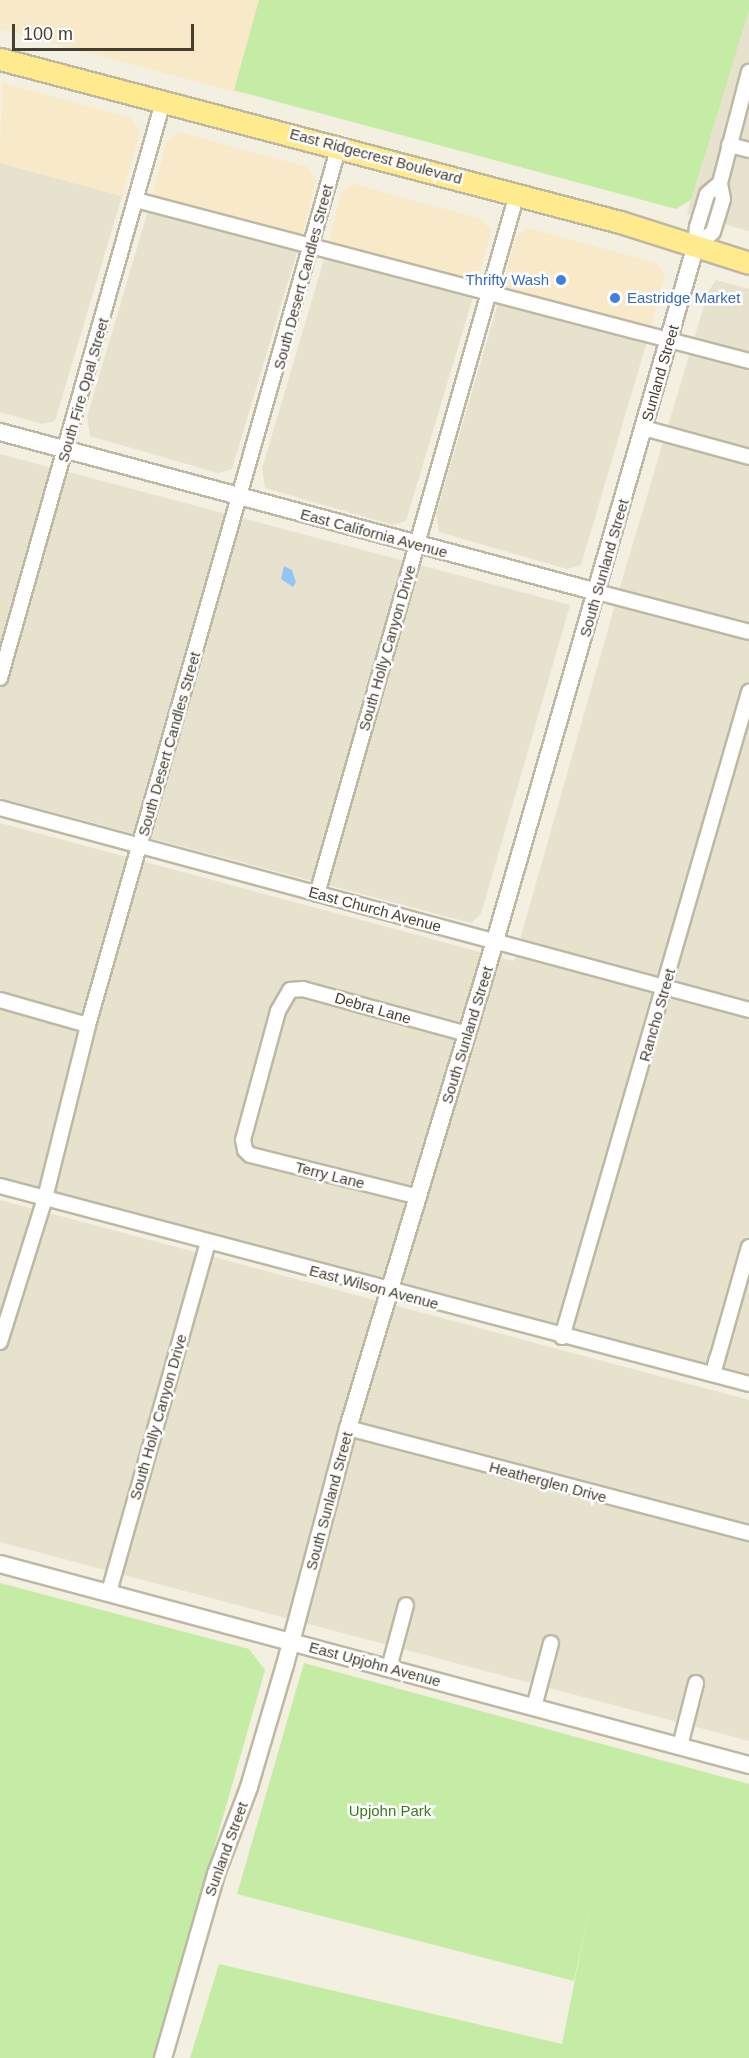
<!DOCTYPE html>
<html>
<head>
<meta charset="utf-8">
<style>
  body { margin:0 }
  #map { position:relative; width:749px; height:2058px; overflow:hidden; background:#f3efe1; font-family:Helvetica,sans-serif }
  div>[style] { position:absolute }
  .residential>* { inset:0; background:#e7e2ce }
  .commercial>* { inset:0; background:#f8e9c8 }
  .green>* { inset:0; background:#c4eca4 }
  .water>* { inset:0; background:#95c5f7 }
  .roads { filter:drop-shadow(2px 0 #beb8a3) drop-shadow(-2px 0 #beb8a3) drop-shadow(0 2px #beb8a3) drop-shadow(0 -2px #beb8a3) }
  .minor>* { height:14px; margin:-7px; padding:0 7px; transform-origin:7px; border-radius:7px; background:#fff }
  .tertiary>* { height:16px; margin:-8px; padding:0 8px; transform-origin:8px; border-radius:8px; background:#fff }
  .primary>* { height:21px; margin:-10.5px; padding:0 10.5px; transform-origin:10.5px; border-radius:10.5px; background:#ffeb8d }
  .dots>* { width:16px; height:16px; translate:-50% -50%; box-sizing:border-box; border:3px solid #fff; border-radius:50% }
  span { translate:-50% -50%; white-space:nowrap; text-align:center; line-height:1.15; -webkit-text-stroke:5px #fff; paint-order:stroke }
  .street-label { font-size:15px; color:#443f31 }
  .shop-label { font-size:15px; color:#366cbe }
  .right { translate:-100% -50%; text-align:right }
  .left { translate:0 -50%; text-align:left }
  .park-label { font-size:15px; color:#397a20 }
  .scale { position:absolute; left:12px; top:24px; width:182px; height:27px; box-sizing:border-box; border:3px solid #443f31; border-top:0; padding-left:8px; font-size:18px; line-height:21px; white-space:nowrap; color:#443f31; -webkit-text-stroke:4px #fff; paint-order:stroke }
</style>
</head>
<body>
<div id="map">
  <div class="residential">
    <i style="clip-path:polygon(749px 0,749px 231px,687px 214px)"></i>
    <i style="clip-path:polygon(0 163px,122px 196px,55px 421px,42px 424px,0 412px)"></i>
    <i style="clip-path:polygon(150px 204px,299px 245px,232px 469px,218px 473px,90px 436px,87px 417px)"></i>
    <i style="clip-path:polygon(325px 256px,473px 297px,406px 521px,393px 525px,265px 488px,262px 469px)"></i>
    <i style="clip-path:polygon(716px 280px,749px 289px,749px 1387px,0 1181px,0 823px,514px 961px,622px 580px,708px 292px)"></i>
    <i style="clip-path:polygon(499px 300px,647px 341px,581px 565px,567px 569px,439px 532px,436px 514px)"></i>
    <i style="clip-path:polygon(0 454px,570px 605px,481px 914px,471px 923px,0 798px)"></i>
    <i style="clip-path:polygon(0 1200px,749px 1400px,749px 1741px,0 1542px)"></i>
  </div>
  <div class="commercial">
    <i style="clip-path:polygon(0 0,267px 0,243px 94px,0 29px)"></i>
    <i style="clip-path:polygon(2px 83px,131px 118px,140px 131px,122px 196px,0 163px)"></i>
    <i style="clip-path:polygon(178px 132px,307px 167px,316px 180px,299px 245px,150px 204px,167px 141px)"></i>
    <i style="clip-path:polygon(353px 184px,481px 219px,491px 231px,473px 297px,325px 256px,341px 193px)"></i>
    <i style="clip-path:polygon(527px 228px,656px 263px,665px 276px,647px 341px,499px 300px,516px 237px)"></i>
  </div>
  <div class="green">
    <i style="clip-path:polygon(259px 0,749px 0,749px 10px,691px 200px,676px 209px,234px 90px)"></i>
    <i style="clip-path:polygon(0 1583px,249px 1649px,265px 1670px,154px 2058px,0 2058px)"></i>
    <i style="clip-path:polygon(304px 1663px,749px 1784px,749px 2058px,190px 2058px,219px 1964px,562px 2044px,591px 1900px,574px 1981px,237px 1894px)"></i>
  </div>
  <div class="water">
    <i style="clip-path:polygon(284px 566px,292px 570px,296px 582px,293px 587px,281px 579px)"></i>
  </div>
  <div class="roads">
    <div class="minor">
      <i style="left:729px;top:145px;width:21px;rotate:14deg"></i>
      <i style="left:136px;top:200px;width:634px;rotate:14.72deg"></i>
      <i style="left:695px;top:248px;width:24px;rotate:-42deg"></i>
      <i style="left:713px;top:232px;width:34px;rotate:-73deg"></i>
      <i style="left:723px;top:199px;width:16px;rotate:-101deg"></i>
      <i style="left:720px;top:183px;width:115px;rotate:-75.4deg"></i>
      <i style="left:695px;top:248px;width:21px;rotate:-85deg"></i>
      <i style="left:697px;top:227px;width:34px;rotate:-73deg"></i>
      <i style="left:707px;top:194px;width:17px;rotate:-40deg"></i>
      <i style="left:644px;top:428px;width:109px;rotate:15.4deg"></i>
      <i style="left:597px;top:592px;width:157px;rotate:14.7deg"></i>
      <i style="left:0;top:678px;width:599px;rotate:-74.2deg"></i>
      <i style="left:0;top:808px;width:776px;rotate:15.09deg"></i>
      <i style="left:317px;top:894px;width:728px;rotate:-74.05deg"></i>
      <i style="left:0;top:1000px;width:91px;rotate:15.9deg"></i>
      <i style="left:0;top:1186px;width:775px;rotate:14.81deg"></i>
      <i style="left:419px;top:1197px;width:174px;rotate:-166deg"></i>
      <i style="left:250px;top:1155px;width:7px;rotate:-135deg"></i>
      <i style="left:245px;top:1150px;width:10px;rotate:-101deg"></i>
      <i style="left:243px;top:1140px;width:134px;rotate:-74.8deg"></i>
      <i style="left:278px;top:1011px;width:24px;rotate:-60deg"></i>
      <i style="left:290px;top:990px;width:13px;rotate:-4deg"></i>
      <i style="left:303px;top:989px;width:170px;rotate:15.3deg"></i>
      <i style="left:562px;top:1337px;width:672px;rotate:-73.83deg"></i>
      <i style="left:0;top:1342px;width:151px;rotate:-72.6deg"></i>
      <i style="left:45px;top:1198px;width:178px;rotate:-76deg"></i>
      <i style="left:88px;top:1025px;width:914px;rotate:-74.06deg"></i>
      <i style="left:717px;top:1358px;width:16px;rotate:104deg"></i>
      <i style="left:713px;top:1374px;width:132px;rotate:-74.2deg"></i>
      <i style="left:348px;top:1428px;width:415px;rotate:14.7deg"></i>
      <i style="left:109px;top:1592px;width:363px;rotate:-74.2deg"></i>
      <i style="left:389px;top:1668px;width:65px;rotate:-74.9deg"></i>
      <i style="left:534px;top:1707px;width:66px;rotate:-75.1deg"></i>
      <i style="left:680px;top:1746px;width:65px;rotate:-75.7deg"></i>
    </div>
    <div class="tertiary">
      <i style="left:0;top:432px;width:618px;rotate:15deg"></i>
      <i style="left:0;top:1564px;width:776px;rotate:15.02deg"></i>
      <i style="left:163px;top:2058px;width:191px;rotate:-73.9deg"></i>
      <i style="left:216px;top:1874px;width:93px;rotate:-69.2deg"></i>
      <i style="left:249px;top:1787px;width:127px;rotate:-73.6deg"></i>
      <i style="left:285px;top:1665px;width:245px;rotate:-75.1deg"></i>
      <i style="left:348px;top:1428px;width:509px;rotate:-73.2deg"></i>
      <i style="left:495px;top:941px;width:721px;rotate:-73.9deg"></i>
    </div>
    <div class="primary">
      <i style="left:0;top:59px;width:641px;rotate:14.73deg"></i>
      <i style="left:620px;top:222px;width:135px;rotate:17.6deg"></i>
    </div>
  </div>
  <div class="dots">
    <i style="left:561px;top:280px;background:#3f7fe0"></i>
    <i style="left:615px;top:298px;background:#3f7fe0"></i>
  </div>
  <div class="street-label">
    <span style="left:376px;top:156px;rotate:15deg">East Ridgecrest Boulevard</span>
    <span style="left:303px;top:277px;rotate:-75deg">South Desert Candles Street</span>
    <span style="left:660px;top:373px;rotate:-74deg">Sunland Street</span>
    <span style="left:83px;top:390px;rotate:-74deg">South Fire Opal Street</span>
    <span style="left:374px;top:533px;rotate:15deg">East California Avenue</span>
    <span style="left:604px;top:568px;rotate:-74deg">South Sunland Street</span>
    <span style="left:387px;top:648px;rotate:-74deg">South Holly Canyon Drive</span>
    <span style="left:169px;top:744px;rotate:-74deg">South Desert Candles Street</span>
    <span style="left:375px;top:909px;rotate:15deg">East Church Avenue</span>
    <span style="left:373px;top:1008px;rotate:16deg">Debra Lane</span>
    <span style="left:657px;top:1015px;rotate:-74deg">Rancho Street</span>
    <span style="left:467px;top:1035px;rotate:-73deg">South Sunland Street</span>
    <span style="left:330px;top:1175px;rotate:14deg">Terry Lane</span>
    <span style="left:374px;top:1287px;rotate:15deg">East Wilson Avenue</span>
    <span style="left:158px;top:1417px;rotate:-74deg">South Holly Canyon Drive</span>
    <span style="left:548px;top:1482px;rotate:15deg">Heatherglen Drive</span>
    <span style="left:329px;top:1501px;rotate:-75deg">South Sunland Street</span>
    <span style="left:375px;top:1664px;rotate:15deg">East Upjohn Avenue</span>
    <span style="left:226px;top:1849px;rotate:-70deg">Sunland Street</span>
  </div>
  <div class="shop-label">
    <span class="right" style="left:549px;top:280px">Thrifty Wash</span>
    <span class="left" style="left:627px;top:298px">Eastridge Market</span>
  </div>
  <div class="park-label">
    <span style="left:390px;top:1811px">Upjohn Park</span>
  </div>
  <div class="scale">100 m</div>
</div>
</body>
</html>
